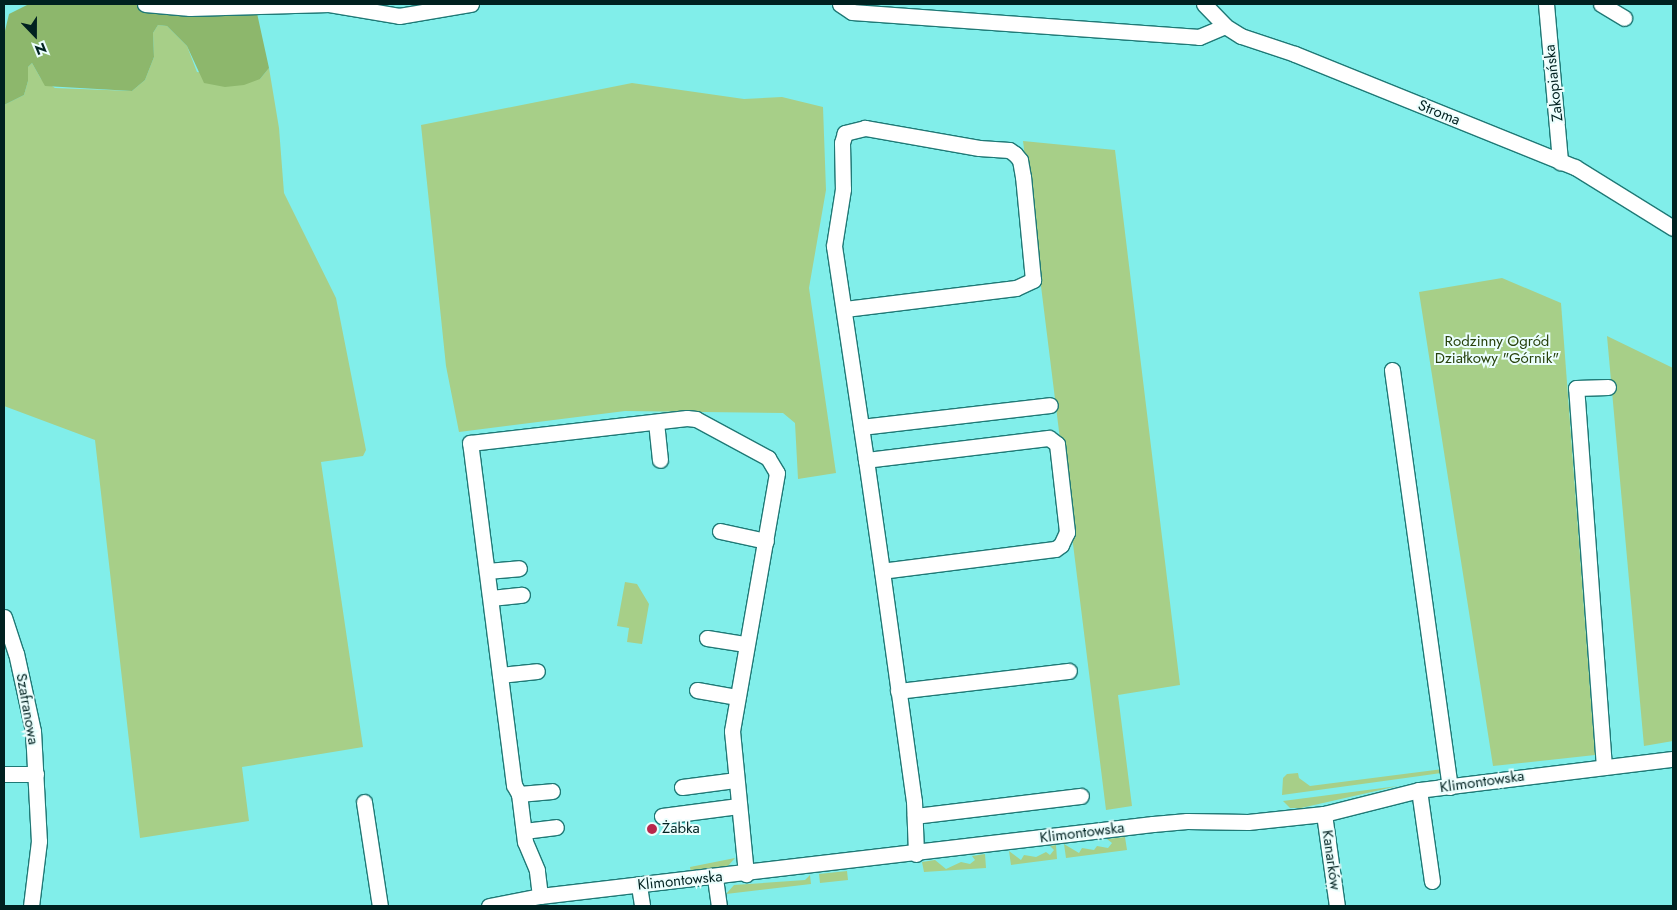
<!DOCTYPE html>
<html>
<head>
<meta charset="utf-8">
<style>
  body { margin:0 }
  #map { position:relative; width:1677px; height:910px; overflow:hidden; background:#81eeea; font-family:Jost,sans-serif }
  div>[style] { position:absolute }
  .green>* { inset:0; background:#a7cf88 }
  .forest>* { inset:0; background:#8db76c }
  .roads { filter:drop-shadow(1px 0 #1f7976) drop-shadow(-1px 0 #1f7976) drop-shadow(0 1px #1f7976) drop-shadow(0 -1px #1f7976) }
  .minor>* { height:15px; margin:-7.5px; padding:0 7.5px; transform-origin:7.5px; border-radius:7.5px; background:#fff }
  .dots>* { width:14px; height:14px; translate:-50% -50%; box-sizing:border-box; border:2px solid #ebfefd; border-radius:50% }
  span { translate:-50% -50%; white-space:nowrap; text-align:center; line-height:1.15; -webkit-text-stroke:4px #ebfefd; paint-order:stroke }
  .street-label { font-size:15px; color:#002120 }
  .park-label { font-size:15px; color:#27410b }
  .poi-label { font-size:15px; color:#002120 }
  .left { translate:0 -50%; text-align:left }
  .frame { position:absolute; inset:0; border:5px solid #002120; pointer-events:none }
  .north { position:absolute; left:10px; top:10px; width:50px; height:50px; -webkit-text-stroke:4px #ebfefd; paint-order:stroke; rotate:158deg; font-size:14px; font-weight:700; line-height:20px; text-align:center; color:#002120 }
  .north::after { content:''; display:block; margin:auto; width:18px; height:22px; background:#002120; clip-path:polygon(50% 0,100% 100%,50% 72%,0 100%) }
</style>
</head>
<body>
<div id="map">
  <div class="green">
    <i style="clip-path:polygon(158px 25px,167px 26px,187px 46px,197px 72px,260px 79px,269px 68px,279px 128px,284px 193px,336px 298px,366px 450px,363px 456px,321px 462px,363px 747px,242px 767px,249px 821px,140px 838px,95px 440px,4px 406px,4px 105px,24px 95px,28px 81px,28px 67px,32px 63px,41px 79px,55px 88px,132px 91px,145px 80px,154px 57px,153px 33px)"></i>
    <i style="clip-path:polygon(632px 83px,744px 99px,782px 97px,823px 107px,826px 190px,809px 288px,836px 473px,798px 479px,795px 423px,783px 413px,625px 411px,459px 432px,446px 366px,421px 125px)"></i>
    <i style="clip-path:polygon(1023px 141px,1115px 150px,1180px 685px,1118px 695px,1132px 806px,1106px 810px)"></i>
    <i style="clip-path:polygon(1502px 278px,1561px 303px,1595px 755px,1493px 766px,1419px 292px)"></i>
    <i style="clip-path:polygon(1607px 336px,1673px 368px,1673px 741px,1644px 746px)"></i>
    <i style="clip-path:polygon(625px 582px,637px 584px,649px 604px,642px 644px,627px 642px,629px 628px,617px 626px)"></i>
    <i style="clip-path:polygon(1443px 769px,1441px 773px,1420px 776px,1282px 795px,1283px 778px,1287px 774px,1298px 773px,1299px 778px,1310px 786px)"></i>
    <i style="clip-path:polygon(1398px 786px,1301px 808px,1290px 808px,1283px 801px)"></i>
    <i style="clip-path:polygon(1125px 837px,1127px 850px,1066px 858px,1064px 844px,1079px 853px,1082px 848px,1094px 850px,1097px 846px,1108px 848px,1112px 843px,1107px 839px)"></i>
    <i style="clip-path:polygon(1056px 845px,1057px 859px,1011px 865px,1009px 851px,1021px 860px,1024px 855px,1036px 857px,1046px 852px,1050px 855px,1054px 850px,1050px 846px)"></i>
    <i style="clip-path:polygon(985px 854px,986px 868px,924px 872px,922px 862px,935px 860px,946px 869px,961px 862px,970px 864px,975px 860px,972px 856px)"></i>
    <i style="clip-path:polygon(735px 858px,727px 867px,691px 872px,690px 867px)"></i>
    <i style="clip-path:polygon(847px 871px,848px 880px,820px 883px,819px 874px)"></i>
    <i style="clip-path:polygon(810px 875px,811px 884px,726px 894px,734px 885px,805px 880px)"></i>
  </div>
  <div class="forest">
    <i style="clip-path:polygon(29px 4px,255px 4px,269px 68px,260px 79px,244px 85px,225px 87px,204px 83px,187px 46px,167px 26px,158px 25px,153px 33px,154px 57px,145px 80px,132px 91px,45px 86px,32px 63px,28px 67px,28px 81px,24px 95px,4px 105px,4px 35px,9px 14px)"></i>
  </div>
  <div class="roads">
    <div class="minor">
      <i style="left:145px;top:4px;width:45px;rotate:5.1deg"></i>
      <i style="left:190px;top:8px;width:139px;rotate:-1.6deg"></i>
      <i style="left:329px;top:4px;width:71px;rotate:9.7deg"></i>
      <i style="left:399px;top:16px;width:73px;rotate:-9.5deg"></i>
      <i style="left:840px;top:4px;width:14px;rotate:34deg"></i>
      <i style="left:852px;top:12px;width:348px;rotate:4.1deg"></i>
      <i style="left:1199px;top:37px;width:28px;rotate:-23deg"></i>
      <i style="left:1204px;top:4px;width:30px;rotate:46deg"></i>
      <i style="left:1225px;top:26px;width:19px;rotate:32deg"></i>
      <i style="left:1241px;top:36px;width:57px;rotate:18.4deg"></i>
      <i style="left:1295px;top:54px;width:302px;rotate:22deg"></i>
      <i style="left:1575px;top:167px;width:115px;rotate:31.9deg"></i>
      <i style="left:1546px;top:4px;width:159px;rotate:84.9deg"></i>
      <i style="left:1601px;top:4px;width:27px;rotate:31deg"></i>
      <i style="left:845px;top:309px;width:172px;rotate:-7deg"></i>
      <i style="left:1016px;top:288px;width:19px;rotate:-25deg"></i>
      <i style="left:1033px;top:280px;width:103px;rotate:-95.5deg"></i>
      <i style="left:1023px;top:177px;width:17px;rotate:-100deg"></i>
      <i style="left:1020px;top:160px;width:8px;rotate:-130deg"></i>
      <i style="left:1015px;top:154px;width:7px;rotate:-146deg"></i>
      <i style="left:1009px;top:150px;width:30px;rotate:-176deg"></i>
      <i style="left:979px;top:148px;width:116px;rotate:-170deg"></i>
      <i style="left:865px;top:128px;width:21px;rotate:166deg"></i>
      <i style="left:845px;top:133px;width:10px;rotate:107deg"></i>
      <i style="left:842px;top:143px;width:46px;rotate:88.8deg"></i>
      <i style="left:843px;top:189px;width:58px;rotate:99deg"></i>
      <i style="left:834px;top:246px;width:216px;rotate:81.5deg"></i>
      <i style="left:1392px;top:370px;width:421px;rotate:82.1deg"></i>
      <i style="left:656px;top:422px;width:38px;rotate:84deg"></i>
      <i style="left:861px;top:427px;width:190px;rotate:-6.6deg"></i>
      <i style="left:1049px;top:438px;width:10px;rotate:37deg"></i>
      <i style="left:1057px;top:444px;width:89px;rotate:83.5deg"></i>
      <i style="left:1067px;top:532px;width:14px;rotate:115deg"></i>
      <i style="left:1061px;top:545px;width:7px;rotate:146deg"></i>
      <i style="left:1055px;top:549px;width:174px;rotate:172.8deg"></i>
      <i style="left:882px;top:571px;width:112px;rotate:-98.2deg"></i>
      <i style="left:866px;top:460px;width:184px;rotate:-6.9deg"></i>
      <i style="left:720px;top:531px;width:47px;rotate:12.3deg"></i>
      <i style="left:487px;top:571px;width:32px;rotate:-5deg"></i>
      <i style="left:882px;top:571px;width:232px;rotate:82.1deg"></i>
      <i style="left:914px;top:801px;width:53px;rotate:87.8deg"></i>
      <i style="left:491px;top:598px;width:31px;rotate:-6deg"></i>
      <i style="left:4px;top:617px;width:38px;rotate:72deg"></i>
      <i style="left:16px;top:653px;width:80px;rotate:77.7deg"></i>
      <i style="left:33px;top:731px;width:110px;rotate:86.9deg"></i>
      <i style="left:39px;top:841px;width:65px;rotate:97deg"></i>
      <i style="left:707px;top:638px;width:39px;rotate:9deg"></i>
      <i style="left:500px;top:675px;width:37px;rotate:-6deg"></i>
      <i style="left:697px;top:690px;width:41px;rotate:9.9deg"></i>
      <i style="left:898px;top:691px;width:172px;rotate:-6.7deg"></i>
      <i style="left:1604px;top:767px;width:380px;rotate:-94.2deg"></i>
      <i style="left:1576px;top:388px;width:32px;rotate:-2deg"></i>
      <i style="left:4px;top:774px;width:32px"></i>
      <i style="left:682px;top:787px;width:53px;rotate:-7.5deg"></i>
      <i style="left:1419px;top:790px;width:92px;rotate:81.9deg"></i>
      <i style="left:519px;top:794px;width:33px;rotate:-5deg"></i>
      <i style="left:364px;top:802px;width:105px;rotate:81.3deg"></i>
      <i style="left:1324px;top:814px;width:93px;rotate:82deg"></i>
      <i style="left:662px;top:816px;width:77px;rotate:-7.5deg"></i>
      <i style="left:915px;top:816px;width:167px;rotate:-6.9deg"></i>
      <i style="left:524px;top:831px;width:32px;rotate:-7deg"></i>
      <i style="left:715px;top:878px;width:28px;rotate:82deg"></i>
      <i style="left:639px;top:886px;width:20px;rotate:81deg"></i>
      <i style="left:540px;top:896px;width:26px;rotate:-97deg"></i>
      <i style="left:537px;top:870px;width:30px;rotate:-113deg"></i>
      <i style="left:525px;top:842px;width:48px;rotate:-97.1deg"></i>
      <i style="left:519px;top:794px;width:10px;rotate:-119deg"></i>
      <i style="left:514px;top:785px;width:345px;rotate:-97.3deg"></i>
      <i style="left:470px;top:443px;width:218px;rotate:-6.6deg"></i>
      <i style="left:687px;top:418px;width:9px;rotate:6deg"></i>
      <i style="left:696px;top:419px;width:82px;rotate:28.4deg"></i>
      <i style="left:768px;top:458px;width:17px;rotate:59deg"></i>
      <i style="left:777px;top:473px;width:262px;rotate:99.9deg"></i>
      <i style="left:732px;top:731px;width:144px;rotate:84.4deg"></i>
      <i style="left:489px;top:906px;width:52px;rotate:-11.1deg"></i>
      <i style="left:540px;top:896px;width:617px;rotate:-6.7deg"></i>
      <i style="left:1153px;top:824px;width:34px;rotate:-5deg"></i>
      <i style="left:1187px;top:821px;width:61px;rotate:0.9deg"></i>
      <i style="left:1248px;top:822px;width:76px;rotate:-6deg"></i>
      <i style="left:1324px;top:814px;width:98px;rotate:-14.2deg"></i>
      <i style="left:1419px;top:790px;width:256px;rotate:-7deg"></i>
    </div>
  </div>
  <div class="dots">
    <i style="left:652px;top:829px;background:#b8274c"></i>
  </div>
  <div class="street-label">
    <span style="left:1554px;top:83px;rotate:-96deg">Zakopiańska</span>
    <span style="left:1439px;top:113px;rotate:22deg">Stroma</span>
    <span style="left:27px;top:709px;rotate:80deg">Szafranowa</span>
    <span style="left:1482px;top:782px;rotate:-8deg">Klimontowska</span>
    <span style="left:1082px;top:833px;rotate:-7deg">Klimontowska</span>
    <span style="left:1331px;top:860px;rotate:82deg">Kanarków</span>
    <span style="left:680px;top:881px;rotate:-6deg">Klimontowska</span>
  </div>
  <div class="park-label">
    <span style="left:1497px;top:350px">Rodzinny Ogród<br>Działkowy "Górnik"</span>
  </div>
  <div class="poi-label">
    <span class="left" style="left:662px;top:829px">Żabka</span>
  </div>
  <div class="frame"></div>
  <div class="north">N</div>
</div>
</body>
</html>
